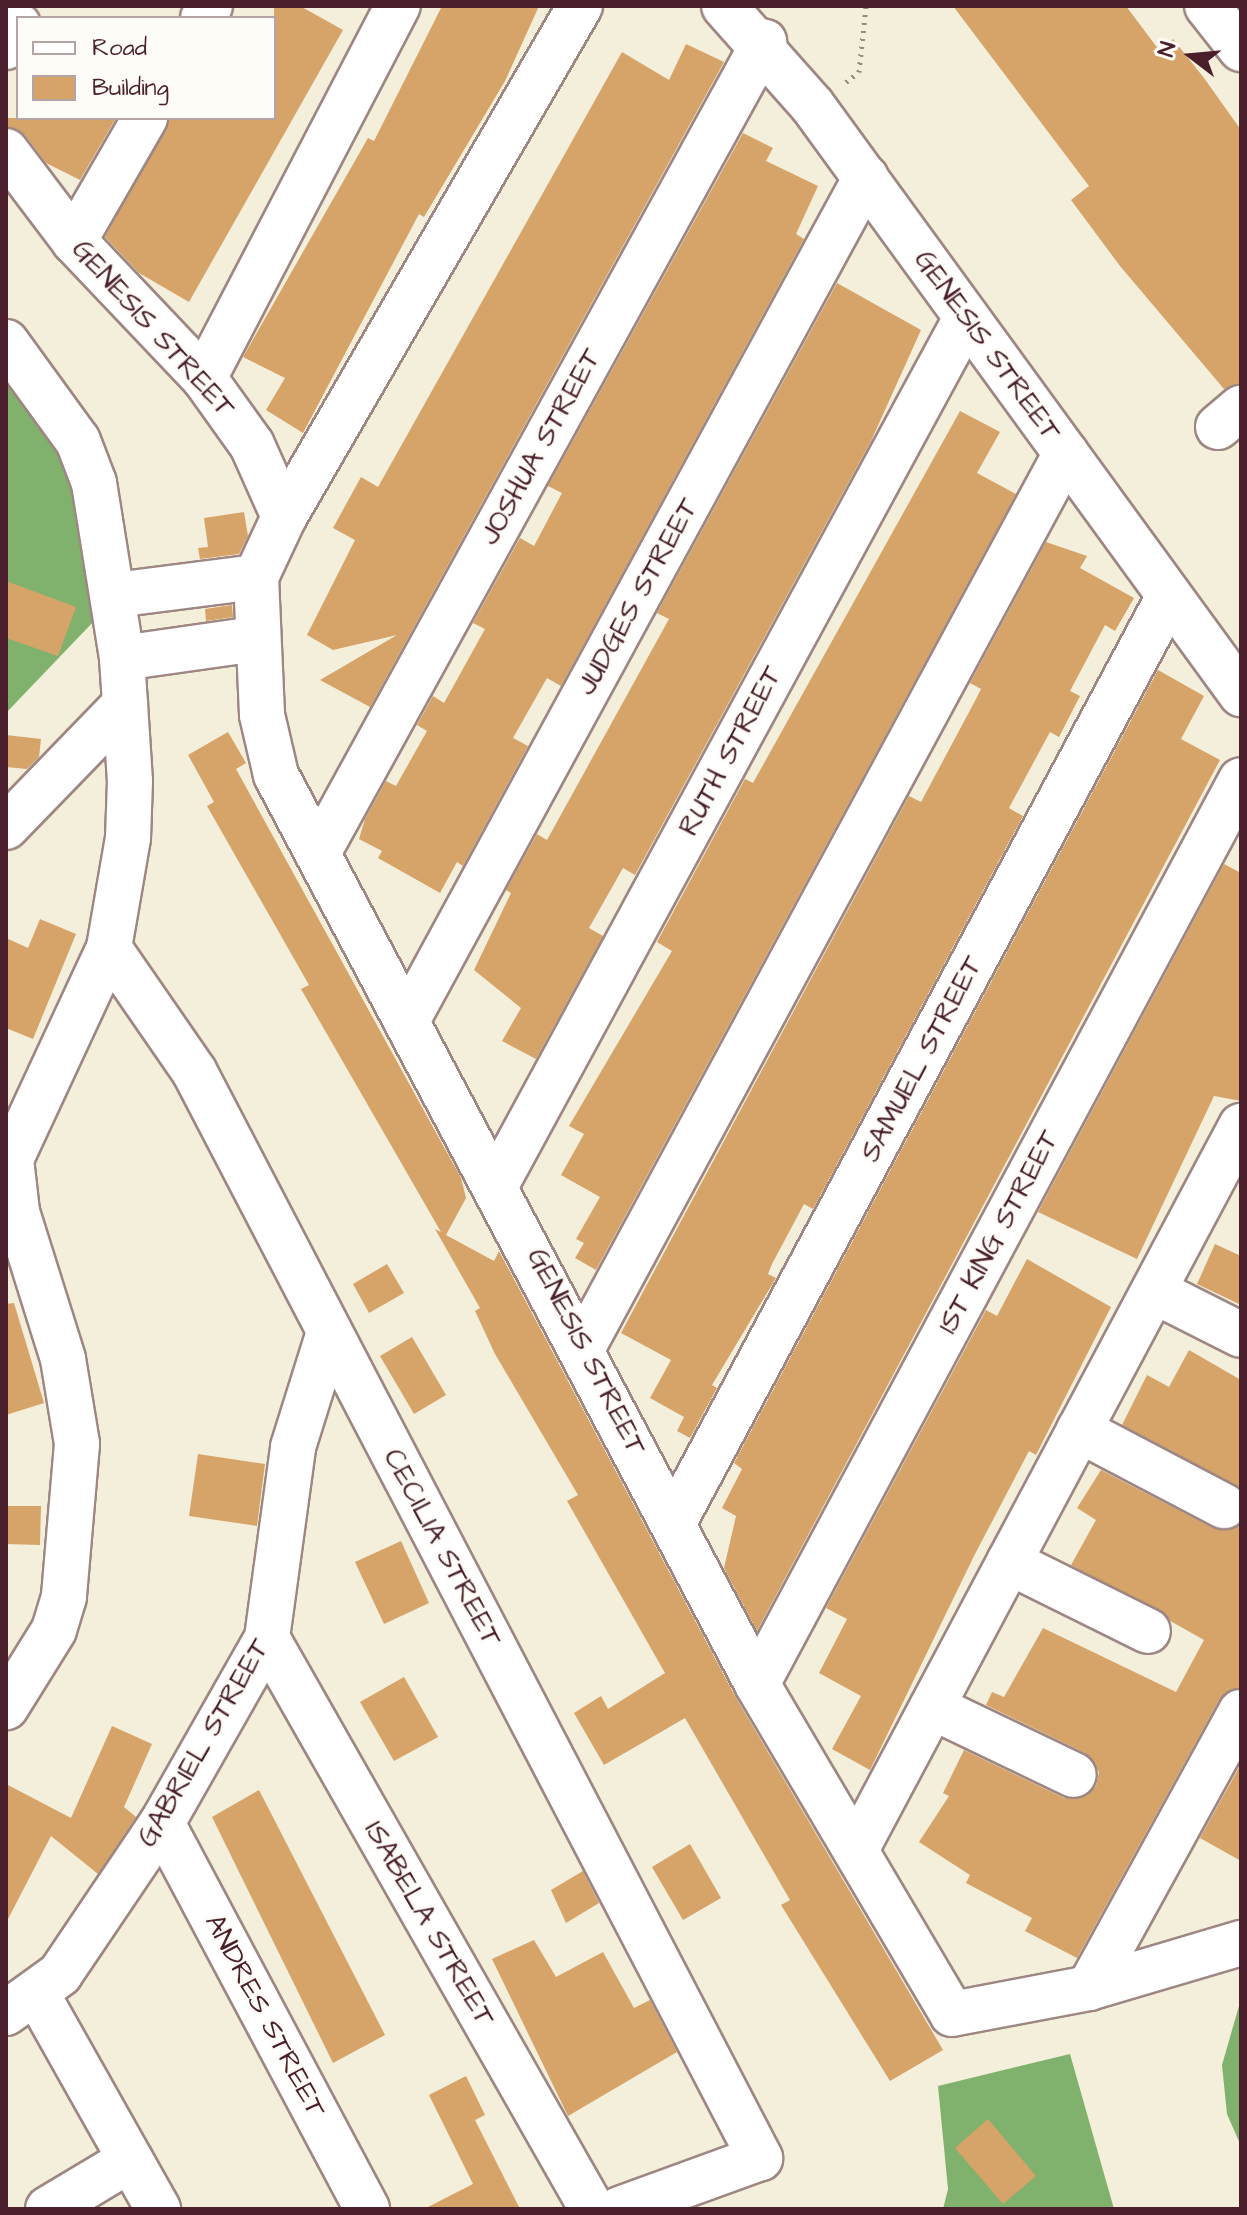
<!DOCTYPE html>
<html>
<head>
<meta charset="utf-8">
<style>
  body { margin:0 }
  #map { position:relative; width:1247px; height:2215px; overflow:hidden; background:#f3efdb; font-family:"Architects Daughter",sans-serif }
  div>[style] { position:absolute }
  .forest>* { inset:0; background:#81b26d }
  .building>* { inset:0; background:#d6a369 }
  .path>* { height:5px; margin-top:-2.5px; transform-origin:0; background:repeating-linear-gradient(90deg,#9e8783 0 2px,transparent 0 8px) }
  .roads { filter:drop-shadow(2px 0 #9e8783) drop-shadow(-2px 0 #9e8783) drop-shadow(0 2px #9e8783) drop-shadow(0 -2px #9e8783) }
  .minor>* { height:44px; margin:-22px; padding:0 22px; transform-origin:22px; border-radius:22px; background:#fff }
  .tertiary>* { height:44px; margin:-22px; padding:0 22px; transform-origin:22px; border-radius:22px; background:#fff }
  span { translate:-50% -50%; white-space:nowrap; text-align:center; line-height:1.15; -webkit-text-stroke:6px #fdfcf7; paint-order:stroke }
  .street-label { font-size:28px; color:#4a1f2b }
  .frame { position:absolute; inset:0; border:8px solid #4a1f2b; pointer-events:none }
  .legend { position:absolute; left:16px; top:16px; width:260px; height:104px; box-sizing:border-box; background:#fdfcf7; border:2px solid #b5a4a5; margin:0; padding:10px 14px; list-style:none; font-size:24px; color:#4a1f2b }
  .legend li { display:flex; align-items:center; gap:16px; height:40px }
  .legend b { width:40px; border:2px solid #b5a4a5 }
  .north { position:absolute; left:1151px; top:16px; width:80px; height:80px; -webkit-text-stroke:6px #fdfcf7; paint-order:stroke; rotate:286deg; font-size:22px; font-weight:700; line-height:32px; text-align:center; color:#4a1f2b }
  .north::after { content:''; display:block; margin:auto; width:28px; height:36px; background:#4a1f2b; clip-path:polygon(50% 0,100% 100%,50% 72%,0 100%) }
</style>
</head>
<body>
<div id="map">
  <div class="forest">
    <i style="clip-path:polygon(6px 383px,73px 475px,95px 620px,6px 713px)"></i>
    <i style="clip-path:polygon(1241px 1999px,1241px 2146px,1227px 2114px,1222px 2065px)"></i>
    <i style="clip-path:polygon(1070px 2054px,1114px 2209px,943px 2209px,948px 2189px,938px 2086px)"></i>
  </div>
  <div class="building">
    <i style="clip-path:polygon(274px 6px,300px 6px,343px 30px,189px 302px,139px 273px,105px 237px,170px 118px,274px 118px)"></i>
    <i style="clip-path:polygon(442px 6px,539px 6px,505px 81px,424px 217px,419px 214px,303px 433px,266px 410px,285px 378px,243px 357px,368px 138px,374px 141px)"></i>
    <i style="clip-path:polygon(953px 6px,1126px 6px,1159px 50px,1173px 39px,1204px 78px,1241px 130px,1241px 384px,1224px 389px,1120px 266px,1071px 200px,1089px 186px)"></i>
    <i style="clip-path:polygon(686px 44px,724px 62px,370px 707px,320px 680px,397px 635px,333px 650px,307px 635px,355px 540px,333px 528px,361px 477px,378px 487px,622px 52px,669px 80px)"></i>
    <i style="clip-path:polygon(6px 118px,116px 118px,80px 180px,46px 163px,25px 135px,6px 127px)"></i>
    <i style="clip-path:polygon(743px 133px,773px 148px,766px 161px,818px 186px,796px 234px,804px 239px,561px 686px,547px 678px,513px 738px,528px 746px,463px 866px,457px 862px,440px 893px,378px 858px,382px 851px,359px 839px,365px 819px,386px 781px,396px 786px,427px 731px,417px 725px,433px 696px,444px 703px,485px 629px,473px 623px,520px 538px,534px 546px,562px 493px,548px 486px)"></i>
    <i style="clip-path:polygon(837px 283px,921px 330px,871px 441px,635px 875px,623px 868px,589px 928px,603px 936px,536px 1059px,502px 1041px,521px 1008px,474px 970px,511px 893px,506px 890px,537px 834px,547px 840px,669px 619px,657px 613px)"></i>
    <i style="clip-path:polygon(960px 411px,1000px 432px,977px 473px,1016px 494px,596px 1270px,575px 1258px,584px 1243px,576px 1239px,600px 1197px,561px 1175px,584px 1134px,569px 1126px,672px 951px,657px 942px,745px 779px,753px 783px)"></i>
    <i style="clip-path:polygon(244px 512px,248px 536px,239px 554px,200px 559px,198px 548px,208px 547px,204px 518px)"></i>
    <i style="clip-path:polygon(1046px 542px,1087px 556px,1080px 568px,1134px 598px,1115px 631px,1105px 625px,1070px 691px,1080px 696px,1059px 737px,1050px 732px,1009px 808px,1023px 816px,813px 1209px,804px 1204px,772px 1264px,768px 1274px,776px 1278px,712px 1385px,717px 1388px,690px 1438px,677px 1431px,684px 1417px,650px 1398px,671px 1360px,621px 1333px,909px 796px,921px 802px,976px 699px,981px 689px,970px 683px)"></i>
    <i style="clip-path:polygon(6px 581px,76px 607px,58px 656px,6px 638px)"></i>
    <i style="clip-path:polygon(232px 605px,233px 617px,206px 621px,205px 609px)"></i>
    <i style="clip-path:polygon(1158px 670px,1204px 696px,1181px 739px,1220px 760px,757px 1631px,724px 1568px,736px 1516px,722px 1508px,742px 1469px,734px 1463px)"></i>
    <i style="clip-path:polygon(228px 732px,246px 763px,236px 769px,461px 1178px,466px 1198px,446px 1235px,494px 1261px,499px 1251px,735px 1696px,943px 2050px,890px 2081px,781px 1905px,790px 1900px,685px 1718px,604px 1765px,574px 1713px,601px 1696px,608px 1709px,665px 1673px,567px 1501px,578px 1495px,495px 1354px,475px 1311px,480px 1308px,435px 1229px,441px 1232px,301px 989px,309px 985px,207px 806px,214px 802px,188px 755px)"></i>
    <i style="clip-path:polygon(6px 735px,41px 739px,39px 757px,27px 769px,6px 767px)"></i>
    <i style="clip-path:polygon(1224px 864px,1241px 873px,1241px 1101px,1214px 1096px,1137px 1259px,1038px 1212px)"></i>
    <i style="clip-path:polygon(40px 919px,76px 934px,33px 1039px,6px 1028px,6px 938px,28px 948px)"></i>
    <i style="clip-path:polygon(1215px 1244px,1241px 1256px,1241px 1305px,1197px 1284px)"></i>
    <i style="clip-path:polygon(1027px 1259px,1111px 1307px,1036px 1455px,1029px 1451px,974px 1556px,870px 1770px,832px 1749px,861px 1696px,819px 1673px,847px 1619px,826px 1608px,986px 1310px,997px 1316px)"></i>
    <i style="clip-path:polygon(387px 1264px,404px 1293px,369px 1313px,353px 1284px)"></i>
    <i style="clip-path:polygon(14px 1303px,44px 1403px,6px 1415px,6px 1304px)"></i>
    <i style="clip-path:polygon(412px 1337px,446px 1395px,414px 1414px,380px 1356px)"></i>
    <i style="clip-path:polygon(1189px 1350px,1241px 1380px,1241px 1489px,1122px 1425px,1147px 1375px,1169px 1387px)"></i>
    <i style="clip-path:polygon(198px 1454px,265px 1464px,257px 1526px,189px 1516px)"></i>
    <i style="clip-path:polygon(1101px 1470px,1213px 1528px,1241px 1523px,1241px 1687px,1219px 1700px,1077px 1958px,1025px 1931px,1032px 1918px,966px 1883px,970px 1875px,919px 1842px,949px 1796px,943px 1793px,964px 1750px,1064px 1798px,1087px 1796px,1096px 1786px,1099px 1772px,1085px 1753px,986px 1705px,992px 1692px,1004px 1697px,1043px 1628px,1176px 1692px,1204px 1640px,1071px 1565px,1096px 1520px,1077px 1508px)"></i>
    <i style="clip-path:polygon(6px 1506px,41px 1506px,40px 1545px,6px 1544px)"></i>
    <i style="clip-path:polygon(401px 1541px,429px 1603px,384px 1624px,355px 1562px)"></i>
    <i style="clip-path:polygon(404px 1677px,438px 1737px,394px 1761px,360px 1702px)"></i>
    <i style="clip-path:polygon(112px 1726px,152px 1744px,124px 1807px,136px 1817px,98px 1874px,51px 1836px,6px 1923px,6px 1784px,71px 1818px)"></i>
    <i style="clip-path:polygon(1241px 1764px,1241px 1861px,1200px 1838px)"></i>
    <i style="clip-path:polygon(259px 1790px,385px 2035px,333px 2063px,212px 1817px)"></i>
    <i style="clip-path:polygon(690px 1844px,721px 1898px,683px 1920px,652px 1867px)"></i>
    <i style="clip-path:polygon(583px 1871px,599px 1903px,566px 1923px,551px 1890px)"></i>
    <i style="clip-path:polygon(534px 1940px,556px 1977px,603px 1952px,634px 2008px,650px 2000px,677px 2052px,568px 2116px,492px 1959px)"></i>
    <i style="clip-path:polygon(466px 2076px,485px 2115px,475px 2120px,520px 2209px,424px 2209px,473px 2184px,429px 2095px)"></i>
    <i style="clip-path:polygon(988px 2119px,1036px 2176px,1003px 2204px,955px 2148px)"></i>
  </div>
  <div class="path">
    <i style="left:846px;top:82px;width:16px;rotate:-38deg"></i>
    <i style="left:859px;top:72px;width:66px;rotate:-83.9deg"></i>
  </div>
  <div class="roads">
    <div class="minor">
      <i style="left:580px;top:6px;width:591px;rotate:120.08deg"></i>
      <i style="left:284px;top:517px;width:66px;rotate:115deg"></i>
      <i style="left:256px;top:577px;width:138px;rotate:87.5deg"></i>
      <i style="left:262px;top:715px;width:62px;rotate:76.9deg"></i>
      <i style="left:276px;top:775px;width:1028px;rotate:62.11deg"></i>
      <i style="left:757px;top:1684px;width:383px;rotate:59.4deg"></i>
      <i style="left:952px;top:2014px;width:139px;rotate:-10.7deg"></i>
      <i style="left:1089px;top:1988px;width:159px;rotate:-16.5deg"></i>
      <i style="left:724px;top:6px;width:132px;rotate:48.4deg"></i>
      <i style="left:812px;top:105px;width:729px;rotate:53.93deg"></i>
      <i style="left:1207px;top:6px;width:55px;rotate:51.7deg"></i>
      <i style="left:203px;top:18px;width:14px;rotate:-60deg"></i>
      <i style="left:6px;top:47px;width:25px;rotate:-61deg"></i>
      <i style="left:6px;top:151px;width:113px;rotate:52.9deg"></i>
      <i style="left:74px;top:241px;width:189px;rotate:46.5deg"></i>
      <i style="left:204px;top:378px;width:82px;rotate:54.4deg"></i>
      <i style="left:252px;top:445px;width:79px;rotate:66deg"></i>
      <i style="left:74px;top:241px;width:142px;rotate:-60deg"></i>
      <i style="left:204px;top:378px;width:420px;rotate:-62.5deg"></i>
      <i style="left:1218px;top:427px;width:30px;rotate:-40deg"></i>
      <i style="left:115px;top:595px;width:142px;rotate:-7.3deg"></i>
      <i style="left:122px;top:658px;width:134px;rotate:-8.1deg"></i>
      <i style="left:6px;top:827px;width:171px;rotate:-45.9deg"></i>
      <i style="left:318px;top:853px;width:926px;rotate:-61.19deg"></i>
      <i style="left:109px;top:948px;width:150px;rotate:55.4deg"></i>
      <i style="left:194px;top:1071px;width:1226px;rotate:62.49deg"></i>
      <i style="left:760px;top:2158px;width:149px;rotate:160deg"></i>
      <i style="left:409px;top:1017px;width:956px;rotate:-61.45deg"></i>
      <i style="left:497px;top:1183px;width:982px;rotate:-61.53deg"></i>
      <i style="left:1154px;top:1291px;width:97px;rotate:26.8deg"></i>
      <i style="left:583px;top:1347px;width:1016px;rotate:-61.62deg"></i>
      <i style="left:1079px;top:1430px;width:164px;rotate:27.7deg"></i>
      <i style="left:674px;top:1522px;width:1050px;rotate:-61.87deg"></i>
      <i style="left:1009px;top:1562px;width:155px;rotate:26.4deg"></i>
      <i style="left:267px;top:1638px;width:657px;rotate:60.35deg"></i>
      <i style="left:757px;top:1684px;width:1025px;rotate:-61.84deg"></i>
      <i style="left:932px;top:1707px;width:157px;rotate:25.6deg"></i>
      <i style="left:162px;top:1823px;width:437px;rotate:62deg"></i>
      <i style="left:857px;top:1848px;width:818px;rotate:-61.99deg"></i>
      <i style="left:1089px;top:1988px;width:315px;rotate:-61.2deg"></i>
      <i style="left:37px;top:1994px;width:247px;rotate:60.6deg"></i>
      <i style="left:6px;top:2013px;width:67px;rotate:-35.8deg"></i>
      <i style="left:60px;top:1974px;width:182px;rotate:-56deg"></i>
      <i style="left:162px;top:1823px;width:213px;rotate:-60.4deg"></i>
      <i style="left:267px;top:1638px;width:193px;rotate:-82.2deg"></i>
      <i style="left:293px;top:1447px;width:121px;rotate:-72.6deg"></i>
      <i style="left:48px;top:2209px;width:96px;rotate:-30.9deg"></i>
    </div>
    <div class="tertiary">
      <i style="left:6px;top:342px;width:122px;rotate:54deg"></i>
      <i style="left:78px;top:441px;width:45px;rotate:69.1deg"></i>
      <i style="left:94px;top:483px;width:177px;rotate:80.9deg"></i>
      <i style="left:122px;top:658px;width:123px;rotate:86.3deg"></i>
      <i style="left:130px;top:781px;width:57px;rotate:92deg"></i>
      <i style="left:128px;top:838px;width:112px;rotate:99.8deg"></i>
      <i style="left:109px;top:948px;width:233px;rotate:114.9deg"></i>
      <i style="left:11px;top:1159px;width:53px;rotate:83.5deg"></i>
      <i style="left:17px;top:1212px;width:154px;rotate:72.6deg"></i>
      <i style="left:63px;top:1359px;width:86px;rotate:80.6deg"></i>
      <i style="left:77px;top:1444px;width:154px;rotate:94.9deg"></i>
      <i style="left:64px;top:1597px;width:34px;rotate:107deg"></i>
      <i style="left:54px;top:1630px;width:91px;rotate:121.9deg"></i>
    </div>
  </div>
  <div class="street-label">
    <span style="left:153px;top:329px;rotate:48deg">GENESIS STREET</span>
    <span style="left:987px;top:346px;rotate:54deg">GENESIS STREET</span>
    <span style="left:541px;top:447px;rotate:-61deg">JOSHUA STREET</span>
    <span style="left:638px;top:597px;rotate:-61deg">JUDGES STREET</span>
    <span style="left:731px;top:751px;rotate:-62deg">RUTH STREET</span>
    <span style="left:922px;top:1059px;rotate:-62deg">SAMUEL STREET</span>
    <span style="left:999px;top:1232px;rotate:-62deg">1ST KING STREET</span>
    <span style="left:586px;top:1352px;rotate:63deg">GENESIS STREET</span>
    <span style="left:442px;top:1548px;rotate:62deg">CECILIA STREET</span>
    <span style="left:204px;top:1743px;rotate:-60deg">GABRIEL STREET</span>
    <span style="left:429px;top:1924px;rotate:60deg">ISABELA STREET</span>
    <span style="left:265px;top:2016px;rotate:62deg">ANDRES STREET</span>
  </div>
  <div class="frame"></div>
  <ul class="legend">
  <li><b style="height:10px;background:#fff"></b>Road</li>
  <li><b style="height:22px;background:#d6a369"></b>Building</li>
  </ul>
  <div class="north">N</div>
</div>
</body>
</html>
